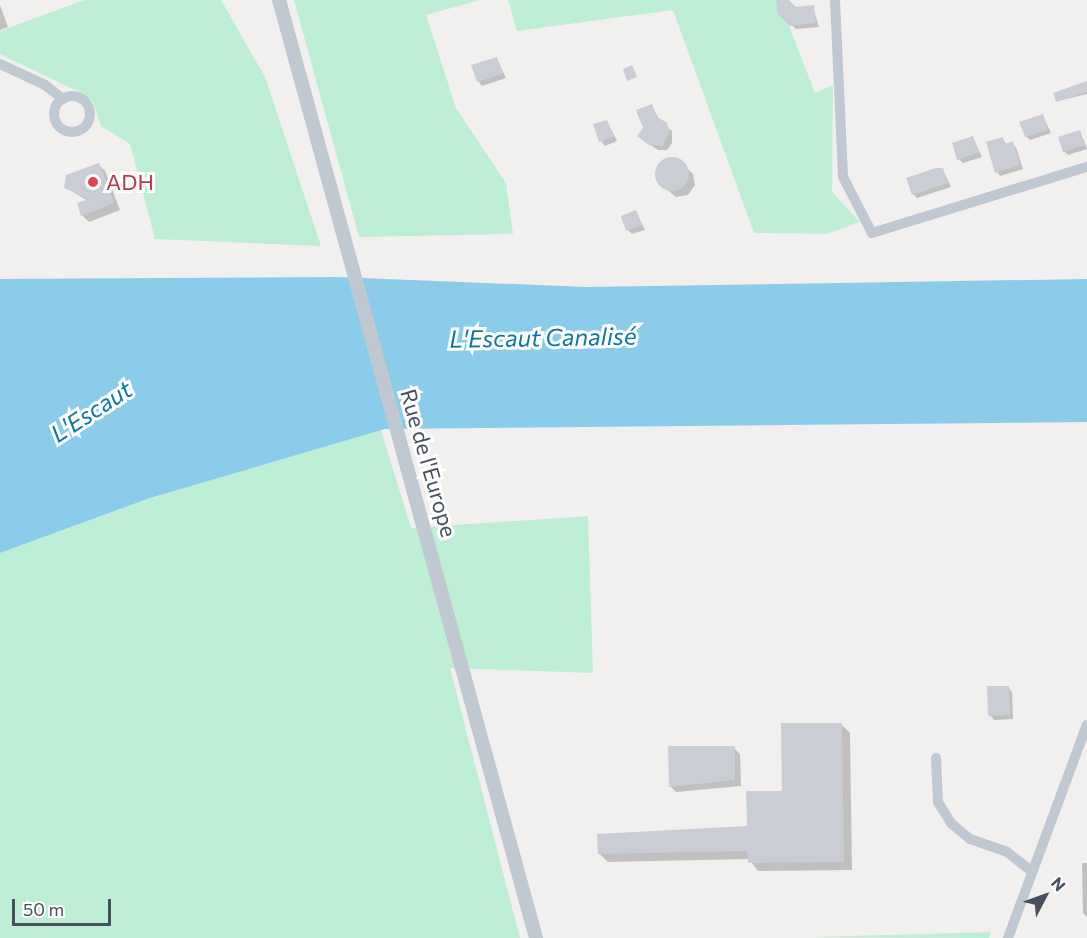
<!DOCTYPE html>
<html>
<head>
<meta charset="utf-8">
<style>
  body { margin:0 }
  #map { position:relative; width:1087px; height:938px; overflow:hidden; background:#f2efef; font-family:Commissioner,sans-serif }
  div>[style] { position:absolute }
  .green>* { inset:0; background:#beeed6 }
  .water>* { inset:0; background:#8ccceb }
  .shadow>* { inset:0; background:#0003 }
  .building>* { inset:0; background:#cbcdd5 }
  .round { border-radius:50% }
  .minor>* { height:10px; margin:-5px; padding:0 5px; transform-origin:5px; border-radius:5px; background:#c0c8d1 }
  .minor>.ring { margin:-5px; padding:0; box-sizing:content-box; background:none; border:10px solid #c0c8d1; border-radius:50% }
  .tertiary>* { height:14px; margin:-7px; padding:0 7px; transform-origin:7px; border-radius:7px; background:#c0c8d1 }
  .dots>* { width:16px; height:16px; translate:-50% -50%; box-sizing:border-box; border:3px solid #fff; border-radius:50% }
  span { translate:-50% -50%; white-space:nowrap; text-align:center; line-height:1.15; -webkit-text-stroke:6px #fff; paint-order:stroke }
  .health-label { font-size:22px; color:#be3a42 }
  .left { translate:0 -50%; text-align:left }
  .street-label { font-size:22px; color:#47505c }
  .water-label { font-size:24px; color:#0e77a8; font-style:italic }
  .north { position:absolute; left:1015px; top:866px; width:60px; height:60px; -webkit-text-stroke:4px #fff; paint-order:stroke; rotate:49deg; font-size:16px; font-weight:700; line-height:24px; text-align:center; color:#47505c }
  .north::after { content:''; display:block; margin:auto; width:21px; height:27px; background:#47505c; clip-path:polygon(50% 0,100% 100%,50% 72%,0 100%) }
  .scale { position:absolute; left:12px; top:899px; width:99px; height:27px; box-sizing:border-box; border:3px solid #47505c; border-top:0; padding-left:8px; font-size:18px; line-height:21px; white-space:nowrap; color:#47505c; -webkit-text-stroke:4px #fff; paint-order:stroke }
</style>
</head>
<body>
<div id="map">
  <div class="green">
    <i style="clip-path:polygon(84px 0,221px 0,265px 77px,321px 246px,155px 239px,130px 144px,101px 126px,93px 102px,81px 93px,0 54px,0 31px)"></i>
    <i style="clip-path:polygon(294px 0,480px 0,426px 15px,456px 108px,506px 183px,513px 234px,359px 237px)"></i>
    <i style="clip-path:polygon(508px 0,779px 0,815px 93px,833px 85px,832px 192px,860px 222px,826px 234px,754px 233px,673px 10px,517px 31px)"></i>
    <i style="clip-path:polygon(381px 430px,411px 528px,588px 516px,593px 673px,450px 668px,520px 938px,0 938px,0 553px,150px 498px)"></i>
    <i style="clip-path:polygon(991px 932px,989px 938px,808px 937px,926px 934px)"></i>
  </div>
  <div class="water">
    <i style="clip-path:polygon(336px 277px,587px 287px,1087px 279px,1087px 422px,385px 429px,150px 498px,0 553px,0 279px)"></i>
  </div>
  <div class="shadow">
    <i style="clip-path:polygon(781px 0,796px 8px,813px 7px,819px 27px,796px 29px,779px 13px)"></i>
    <i style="clip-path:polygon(0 5px,8px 27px,0 30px)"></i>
    <i style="clip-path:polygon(497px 59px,506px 78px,482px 86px,478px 81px)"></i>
    <i style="clip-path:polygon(1087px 84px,1087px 94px,1058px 101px)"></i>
    <i style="clip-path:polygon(652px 106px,660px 121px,672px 131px,672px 143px,667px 150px,658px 150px,643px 140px)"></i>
    <i style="clip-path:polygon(1043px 116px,1051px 133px,1030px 140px,1026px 136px)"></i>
    <i style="clip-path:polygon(607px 121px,617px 141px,605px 146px,601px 141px)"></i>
    <i style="clip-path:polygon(1080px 131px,1087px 149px,1068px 155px,1064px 151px)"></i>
    <i style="clip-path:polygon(973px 138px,982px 157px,963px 163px,959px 159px)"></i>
    <i style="clip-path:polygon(1002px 138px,1007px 145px,1016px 147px,1023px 169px,1000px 176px,997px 172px)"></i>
    <i style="clip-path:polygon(666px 159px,676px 159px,693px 174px,695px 185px,688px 195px,676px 197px,659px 183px,657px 171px)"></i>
    <i style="clip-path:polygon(99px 165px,105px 171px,120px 210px,89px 222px,82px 215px,88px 201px,65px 187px)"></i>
    <i style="clip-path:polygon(943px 170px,951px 187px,917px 198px,913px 194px)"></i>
    <i style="clip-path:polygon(636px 212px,645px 230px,632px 234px,628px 230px)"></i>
    <i style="clip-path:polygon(1008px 687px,1012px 692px,1013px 719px,994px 720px,990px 715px)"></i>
    <i style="clip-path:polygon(841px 724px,850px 733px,852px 870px,758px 871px,749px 859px,608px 862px,599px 853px,749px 827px)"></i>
    <i style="clip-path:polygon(734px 748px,740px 754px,741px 786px,676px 792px,670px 786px)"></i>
    <i style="clip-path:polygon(1082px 863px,1087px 863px,1087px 917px,1083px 913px)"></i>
  </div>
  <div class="building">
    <i style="clip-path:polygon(776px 0,789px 0,796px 7px,814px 5px,816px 23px,790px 26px,778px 14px)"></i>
    <i style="clip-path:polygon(497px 57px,503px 74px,477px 82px,471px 65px)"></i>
    <i style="clip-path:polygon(632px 65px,637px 77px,627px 81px,623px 69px)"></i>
    <i style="clip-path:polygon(1087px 81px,1087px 92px,1056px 102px,1053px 93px)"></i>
    <i style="clip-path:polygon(652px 104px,657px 117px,666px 122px,670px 130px,663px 146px,649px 145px,637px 136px,643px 128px,636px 110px)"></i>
    <i style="clip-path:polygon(1043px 114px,1048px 130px,1025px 137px,1019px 122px)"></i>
    <i style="clip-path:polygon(607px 120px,614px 137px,599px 142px,593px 124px)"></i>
    <i style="clip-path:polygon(1080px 130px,1085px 145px,1063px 152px,1058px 137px)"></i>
    <i style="clip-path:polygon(973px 136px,979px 153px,957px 160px,952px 143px)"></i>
    <i style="clip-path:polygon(1003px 137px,1005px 144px,1013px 141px,1020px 165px,995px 173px,986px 142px)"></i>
    <i class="round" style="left:655px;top:157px;width:34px;height:34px"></i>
    <i style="clip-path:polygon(99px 163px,114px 203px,81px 216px,77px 203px,89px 199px,64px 188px,66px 175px)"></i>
    <i style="clip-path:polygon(936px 168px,943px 168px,948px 183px,912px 195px,906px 178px)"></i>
    <i style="clip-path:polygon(636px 210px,642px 225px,626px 231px,621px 216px)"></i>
    <i style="clip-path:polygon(987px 686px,1009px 686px,1010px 715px,988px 716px)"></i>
    <i style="clip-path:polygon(781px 723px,842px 723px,844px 862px,748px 863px,747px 851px,598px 854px,597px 834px,747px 826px,746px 791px,782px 791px)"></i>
    <i style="clip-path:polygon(668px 746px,735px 746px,735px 780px,669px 787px)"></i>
  </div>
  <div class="minor">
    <i style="left:835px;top:0;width:177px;rotate:87.4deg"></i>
    <i style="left:843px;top:177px;width:63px;rotate:62.6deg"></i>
    <i style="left:872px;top:233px;width:225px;rotate:-17.1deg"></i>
    <i style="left:0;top:64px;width:50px;rotate:25deg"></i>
    <i style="left:45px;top:85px;width:23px;rotate:38deg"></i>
    <i class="ring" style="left:54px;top:96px;width:26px;height:26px"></i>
    <i style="left:936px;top:758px;width:44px;rotate:87.4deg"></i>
    <i style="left:938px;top:802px;width:26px;rotate:58deg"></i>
    <i style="left:952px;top:824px;width:23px;rotate:40deg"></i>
    <i style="left:970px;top:839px;width:39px;rotate:19deg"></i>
    <i style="left:1007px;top:852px;width:31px;rotate:38deg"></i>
    <i style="left:1008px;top:938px;width:227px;rotate:-69.7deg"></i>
  </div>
  <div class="tertiary">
    <i style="left:279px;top:0;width:973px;rotate:74.68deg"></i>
  </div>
  <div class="dots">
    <i style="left:93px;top:182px;background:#e0444e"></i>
  </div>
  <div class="health-label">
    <span class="left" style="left:106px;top:182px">ADH</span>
  </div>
  <div class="street-label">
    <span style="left:429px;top:463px;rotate:74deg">Rue de l'Europe</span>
  </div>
  <div class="water-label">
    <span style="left:543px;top:337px;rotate:-1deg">L'Escaut Canalisé</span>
    <span style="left:91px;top:411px;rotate:-33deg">L'Escaut</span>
  </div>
  <div class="north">N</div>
  <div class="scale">50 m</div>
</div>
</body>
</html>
